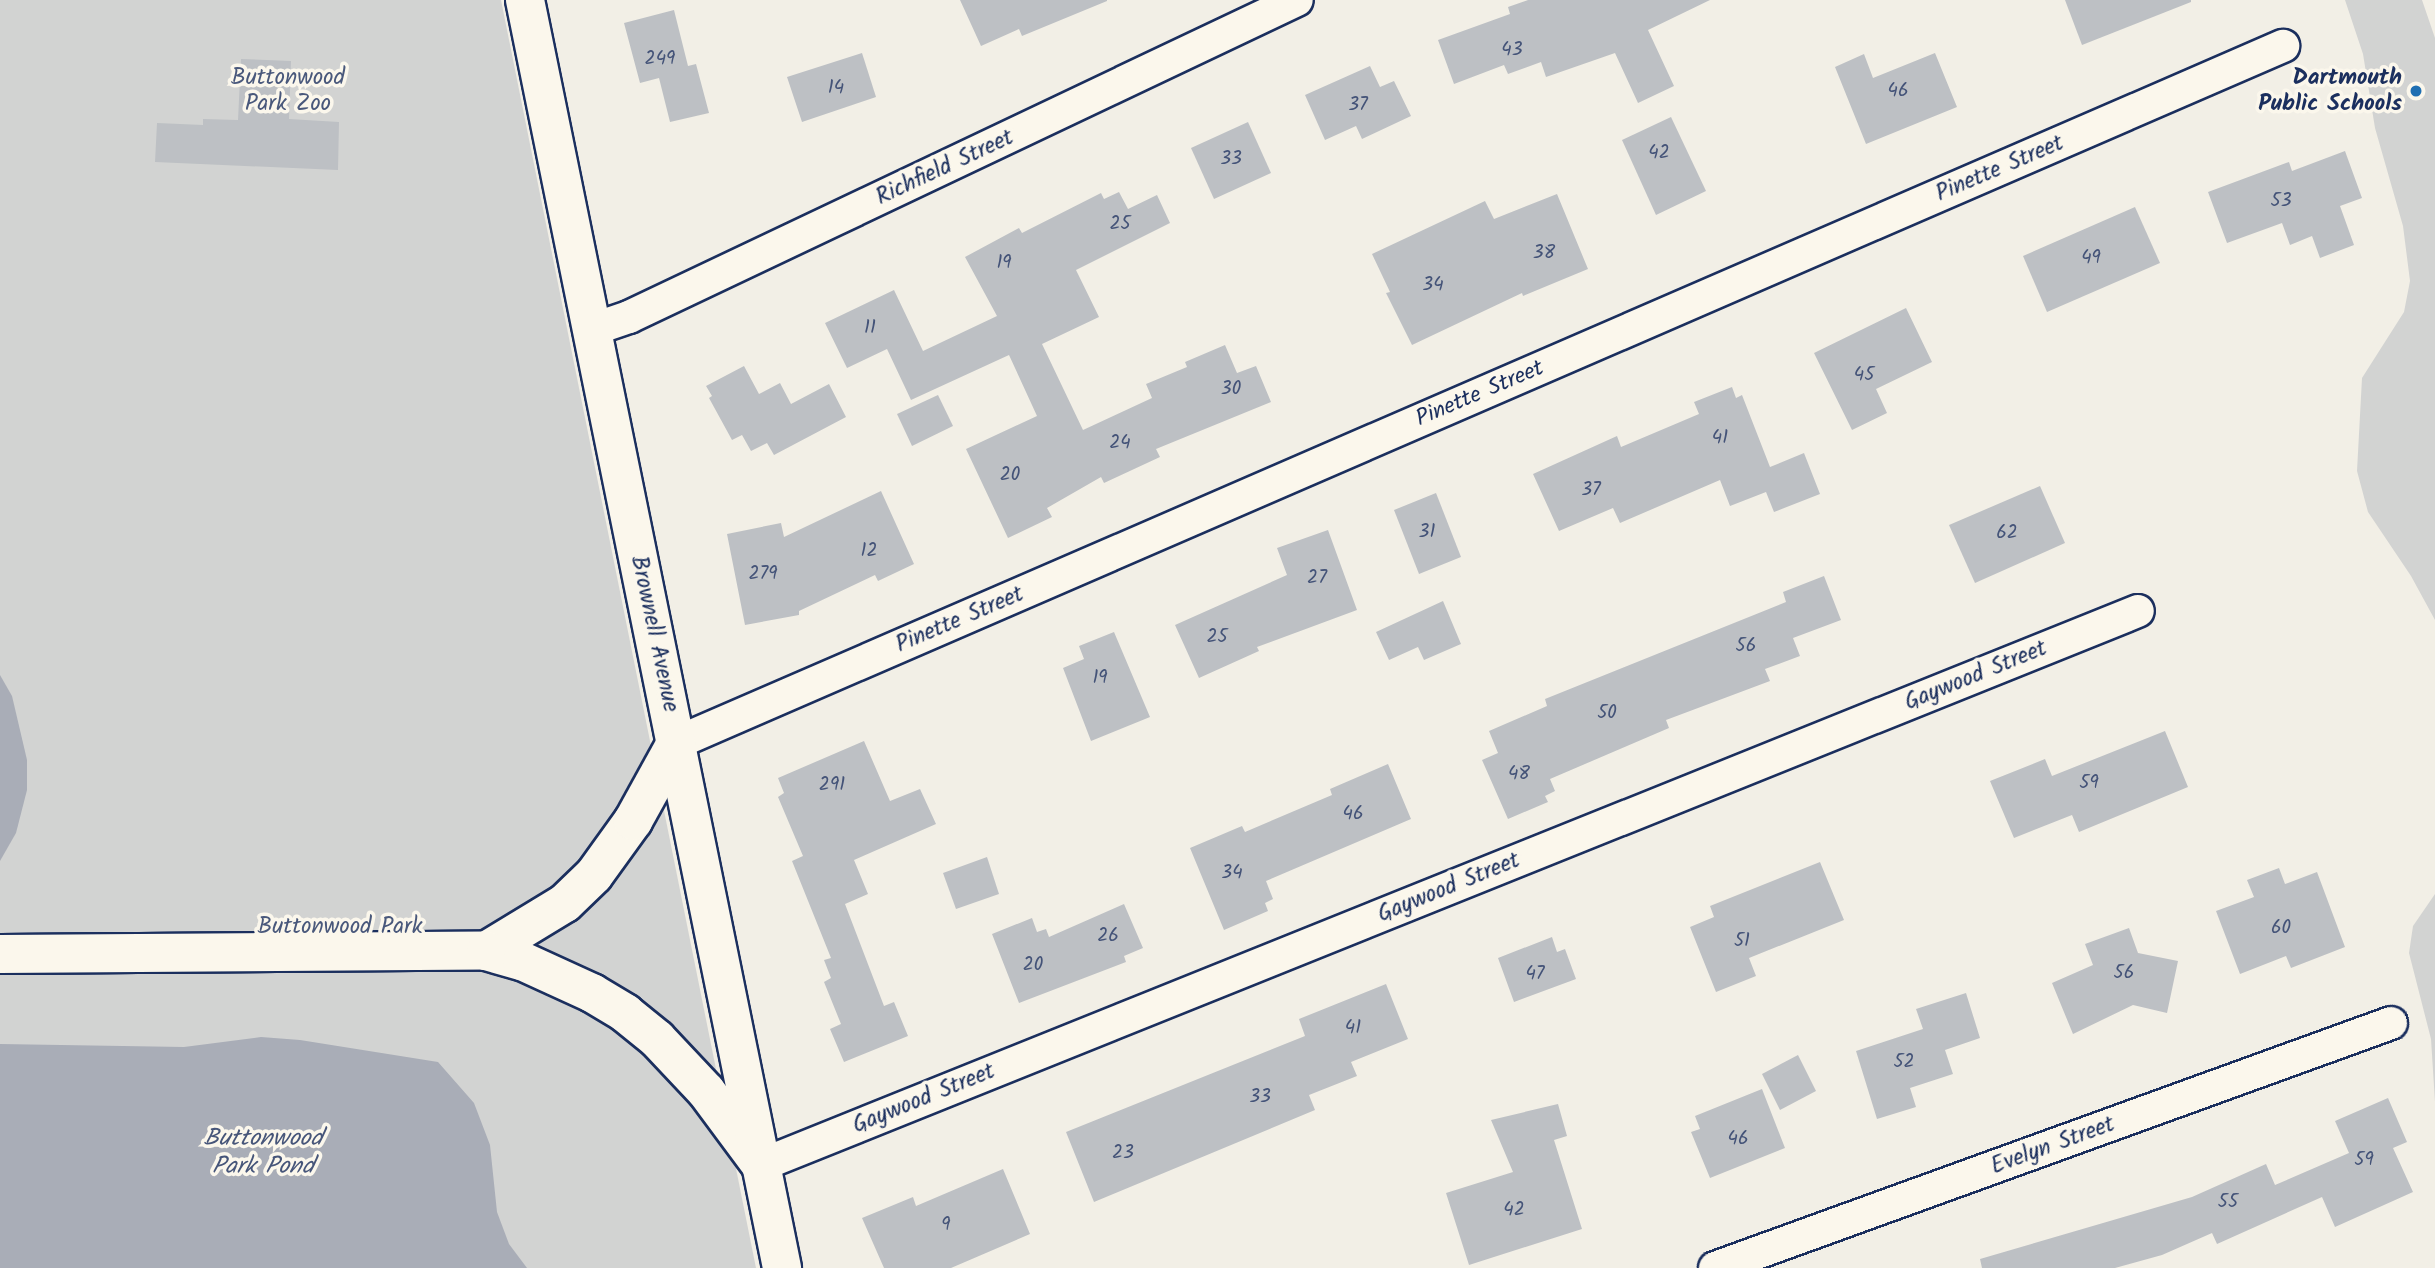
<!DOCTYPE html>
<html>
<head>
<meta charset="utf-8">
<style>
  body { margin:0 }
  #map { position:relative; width:2435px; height:1268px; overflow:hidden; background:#f2efe6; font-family:Kalam,sans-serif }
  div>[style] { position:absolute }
  .green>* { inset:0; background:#d2d3d2 }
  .water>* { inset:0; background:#a9adb7 }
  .building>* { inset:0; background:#bdc0c4 }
  .roads { filter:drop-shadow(2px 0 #1b2f5e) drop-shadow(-2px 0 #1b2f5e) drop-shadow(0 2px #1b2f5e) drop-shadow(0 -2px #1b2f5e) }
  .minor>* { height:32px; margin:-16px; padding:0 16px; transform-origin:16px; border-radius:16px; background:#fbf7ec }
  .tertiary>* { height:38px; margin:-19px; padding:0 19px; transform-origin:19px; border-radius:19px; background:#fbf7ec }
  .secondary>* { height:38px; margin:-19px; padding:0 19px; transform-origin:19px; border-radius:19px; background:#fbf7ec }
  .dots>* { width:19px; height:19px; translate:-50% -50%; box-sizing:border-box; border:4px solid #fbf7ec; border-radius:50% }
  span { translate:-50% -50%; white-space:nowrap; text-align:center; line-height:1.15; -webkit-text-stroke:7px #fbf7ec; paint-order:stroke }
  .number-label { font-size:19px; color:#445378 }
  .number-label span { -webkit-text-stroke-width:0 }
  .park-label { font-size:23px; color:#49587b }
  .poi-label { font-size:23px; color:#1b2f5e; font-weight:700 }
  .right { translate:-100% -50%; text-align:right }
  .street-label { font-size:23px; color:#1b2f5e }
  .water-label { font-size:24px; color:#465579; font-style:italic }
</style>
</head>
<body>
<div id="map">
  <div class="green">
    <i style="clip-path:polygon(0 0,501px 0,756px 1268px,0 1268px)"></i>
    <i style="clip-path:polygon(2345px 0,2422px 0,2435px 38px,2435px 620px,2411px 576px,2368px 512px,2357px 471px,2362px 378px,2404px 312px,2410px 281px,2403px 226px,2375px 128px,2363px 54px)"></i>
    <i style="clip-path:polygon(2435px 894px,2435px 1102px,2431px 1039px,2409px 953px,2413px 926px)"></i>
  </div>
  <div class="water">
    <i style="clip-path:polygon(0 675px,12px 696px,27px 760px,27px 790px,16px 833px,0 861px)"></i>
    <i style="clip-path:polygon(261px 1037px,300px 1040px,438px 1062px,474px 1103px,490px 1145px,497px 1212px,509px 1244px,527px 1268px,0 1268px,0 1044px,184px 1047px)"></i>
  </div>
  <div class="building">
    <i style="clip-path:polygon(960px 0,1107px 0,1107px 1px,1022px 36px,1019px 29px,981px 46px)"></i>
    <i style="clip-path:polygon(1528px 0,1710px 0,1648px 30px,1674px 86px,1638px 103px,1615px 53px,1546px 77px,1541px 62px,1508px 74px,1504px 65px,1454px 84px,1438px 40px,1510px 14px,1508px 7px)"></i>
    <i style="clip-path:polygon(2065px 0,2191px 0,2191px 2px,2082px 45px)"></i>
    <i style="clip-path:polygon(674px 10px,688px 66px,696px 64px,709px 113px,670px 122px,659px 78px,640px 83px,624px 23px)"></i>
    <i style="clip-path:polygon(862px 53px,876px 97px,802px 122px,787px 77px)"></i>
    <i style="clip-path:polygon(1935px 53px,1957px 107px,1866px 144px,1835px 67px,1864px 54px,1873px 78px)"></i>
    <i style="clip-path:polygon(241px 59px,291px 61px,289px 119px,339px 122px,338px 170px,155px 162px,157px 123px,203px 125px,203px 119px,238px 120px)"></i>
    <i style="clip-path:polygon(1370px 66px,1380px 87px,1394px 81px,1411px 116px,1362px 139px,1356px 126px,1325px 140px,1305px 95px)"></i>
    <i style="clip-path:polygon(1671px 117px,1706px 191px,1656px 215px,1622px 140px)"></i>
    <i style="clip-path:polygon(1248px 122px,1271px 173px,1214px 199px,1191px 148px)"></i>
    <i style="clip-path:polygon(2345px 151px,2362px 198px,2340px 206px,2354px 245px,2320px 258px,2312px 236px,2290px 245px,2282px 223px,2227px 243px,2208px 192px,2289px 162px,2292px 171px)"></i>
    <i style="clip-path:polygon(1119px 192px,1128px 209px,1157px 195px,1170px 223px,1076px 270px,1099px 317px,1042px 344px,1083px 430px,1152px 398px,1146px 384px,1187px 367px,1185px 362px,1225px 345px,1237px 373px,1256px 366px,1271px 402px,1156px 449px,1160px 457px,1104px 483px,1101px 477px,1047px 508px,1052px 517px,1008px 538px,966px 449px,1037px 416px,1009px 355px,911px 400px,887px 349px,847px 368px,825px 323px,894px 290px,923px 351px,997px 316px,965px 257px,1019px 228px,1022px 233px,1101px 193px,1104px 199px)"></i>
    <i style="clip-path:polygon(1557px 194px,1588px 269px,1523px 296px,1522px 293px,1412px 345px,1386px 293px,1390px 292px,1372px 254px,1485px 201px,1494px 219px)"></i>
    <i style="clip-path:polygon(2135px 207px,2160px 263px,2047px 312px,2023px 256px)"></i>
    <i style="clip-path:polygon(1906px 308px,1932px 362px,1876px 389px,1887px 413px,1852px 430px,1814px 353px)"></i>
    <i style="clip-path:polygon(744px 366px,759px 394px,780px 383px,791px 404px,829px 384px,846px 417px,774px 455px,767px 443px,751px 451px,742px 435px,732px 440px,709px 398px,712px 396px,706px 386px)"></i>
    <i style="clip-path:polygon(1732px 387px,1736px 398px,1742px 395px,1770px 467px,1804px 453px,1820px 494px,1774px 512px,1766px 492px,1730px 506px,1720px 480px,1620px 523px,1613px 508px,1559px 531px,1533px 474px,1617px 436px,1621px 447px,1699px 414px,1694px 402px)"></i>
    <i style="clip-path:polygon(938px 395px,953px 426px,912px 446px,897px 414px)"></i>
    <i style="clip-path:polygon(2040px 486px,2065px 543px,1975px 583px,1949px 525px)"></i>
    <i style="clip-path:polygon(881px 491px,914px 564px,878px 581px,875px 575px,799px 611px,799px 615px,745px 625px,727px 534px,781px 523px,784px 537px)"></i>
    <i style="clip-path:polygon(1436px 493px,1461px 557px,1419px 574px,1394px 510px)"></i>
    <i style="clip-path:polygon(1328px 530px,1357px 610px,1257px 647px,1259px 651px,1199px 678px,1175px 625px,1287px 575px,1277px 548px)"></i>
    <i style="clip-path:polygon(1824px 576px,1841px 620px,1793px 638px,1800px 656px,1765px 669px,1770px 681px,1666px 720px,1669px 728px,1550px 779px,1555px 791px,1545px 796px,1548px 802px,1508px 819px,1482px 760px,1498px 753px,1489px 731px,1547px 706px,1545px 699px,1786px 602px,1783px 592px)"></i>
    <i style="clip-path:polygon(1443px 601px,1461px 644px,1424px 660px,1418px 647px,1389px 660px,1376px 632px)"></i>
    <i style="clip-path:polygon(1114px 632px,1150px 717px,1091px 741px,1063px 668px,1084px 659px,1079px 646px)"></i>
    <i style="clip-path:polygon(2165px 731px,2188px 787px,2079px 832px,2072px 815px,2014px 838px,1990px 781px,2045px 759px,2052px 776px)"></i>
    <i style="clip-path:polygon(864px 741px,890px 801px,920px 789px,936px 824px,854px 860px,868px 894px,845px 904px,884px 1006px,894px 1002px,908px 1036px,844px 1062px,830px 1029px,841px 1024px,824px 982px,831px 978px,824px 960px,831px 958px,792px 861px,803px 856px,778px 797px,784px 793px,778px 778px)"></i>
    <i style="clip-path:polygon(1388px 764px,1411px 819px,1266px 881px,1273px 899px,1265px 903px,1268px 911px,1224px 930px,1190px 848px,1242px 826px,1245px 832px,1332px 795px,1330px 789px)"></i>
    <i style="clip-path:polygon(987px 857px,999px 894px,956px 909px,943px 873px)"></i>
    <i style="clip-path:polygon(1820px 862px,1844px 920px,1749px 958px,1756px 976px,1716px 992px,1690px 927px,1714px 917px,1710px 906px)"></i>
    <i style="clip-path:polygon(2279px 868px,2285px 884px,2317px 872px,2345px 947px,2291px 968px,2286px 956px,2240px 974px,2216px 911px,2254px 897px,2247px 880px)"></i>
    <i style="clip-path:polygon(1124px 904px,1143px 948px,1124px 956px,1126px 962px,1019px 1003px,992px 934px,1032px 918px,1037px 932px,1046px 929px,1049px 937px)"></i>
    <i style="clip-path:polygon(2129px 928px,2138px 953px,2178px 961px,2167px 1013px,2133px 1005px,2073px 1034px,2052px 983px,2093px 965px,2085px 944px)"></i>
    <i style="clip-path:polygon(1552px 937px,1557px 952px,1565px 949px,1576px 979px,1514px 1002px,1498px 958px)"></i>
    <i style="clip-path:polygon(1386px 984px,1408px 1039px,1351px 1062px,1357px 1076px,1309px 1095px,1315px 1110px,1094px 1202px,1066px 1132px,1305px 1036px,1299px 1019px)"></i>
    <i style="clip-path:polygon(1966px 993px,1980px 1038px,1945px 1050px,1953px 1074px,1910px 1088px,1916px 1107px,1877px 1119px,1856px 1051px,1923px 1029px,1916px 1009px)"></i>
    <i style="clip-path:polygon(1798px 1055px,1816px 1091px,1780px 1110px,1762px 1074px)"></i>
    <i style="clip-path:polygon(1762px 1089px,1785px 1148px,1710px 1178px,1691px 1132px,1700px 1129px,1695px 1116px)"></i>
    <i style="clip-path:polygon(2388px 1098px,2407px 1142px,2393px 1148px,2413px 1192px,2335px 1227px,2322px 1197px,2217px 1244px,2212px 1233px,2162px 1255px,2115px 1268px,1982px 1268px,1980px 1259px,2192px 1197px,2266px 1164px,2275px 1185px,2349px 1153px,2335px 1121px)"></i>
    <i style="clip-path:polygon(1558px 1104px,1567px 1136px,1554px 1140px,1582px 1229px,1469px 1265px,1446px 1193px,1513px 1172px,1491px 1120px)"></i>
    <i style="clip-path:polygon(1003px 1169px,1030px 1234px,951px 1268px,884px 1268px,862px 1218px,913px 1197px,916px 1206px)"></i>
  </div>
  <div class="roads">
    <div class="minor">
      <i style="left:591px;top:330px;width:40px;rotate:-18.9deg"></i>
      <i style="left:629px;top:317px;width:739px;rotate:-25.39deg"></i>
      <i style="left:676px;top:743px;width:1752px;rotate:-23.45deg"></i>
      <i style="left:761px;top:1165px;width:1484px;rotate:-21.92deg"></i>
      <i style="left:1715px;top:1268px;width:719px;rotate:-19.92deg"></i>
    </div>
    <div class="tertiary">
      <i style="left:486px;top:951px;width:92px;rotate:-31.3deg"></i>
      <i style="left:565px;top:903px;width:40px;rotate:-44deg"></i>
      <i style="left:594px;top:875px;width:67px;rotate:-54.2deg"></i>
      <i style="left:633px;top:821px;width:89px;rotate:-61.1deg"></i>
      <i style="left:0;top:954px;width:486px;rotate:-0.4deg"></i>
      <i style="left:486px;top:951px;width:37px;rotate:16deg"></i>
      <i style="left:522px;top:961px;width:77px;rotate:24.6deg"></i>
      <i style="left:592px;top:993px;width:39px;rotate:31deg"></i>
      <i style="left:625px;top:1013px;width:41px;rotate:39.1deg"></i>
      <i style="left:657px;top:1039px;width:71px;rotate:46.7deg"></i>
      <i style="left:706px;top:1091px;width:92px;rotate:53.4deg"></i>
    </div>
    <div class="secondary">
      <i style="left:525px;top:0;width:1294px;rotate:78.54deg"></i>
    </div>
  </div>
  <div class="dots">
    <i style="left:2416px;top:91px;background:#1f6fb2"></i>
  </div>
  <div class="number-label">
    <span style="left:1512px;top:51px">43</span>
    <span style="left:660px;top:60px">249</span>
    <span style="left:836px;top:89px">14</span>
    <span style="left:1898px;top:92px">46</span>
    <span style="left:1358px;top:106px">37</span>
    <span style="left:1659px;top:154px">42</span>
    <span style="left:1231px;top:160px">33</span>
    <span style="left:2281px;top:202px">53</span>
    <span style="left:1120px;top:225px">25</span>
    <span style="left:1544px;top:254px">38</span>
    <span style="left:2091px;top:259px">49</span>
    <span style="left:1004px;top:264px">19</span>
    <span style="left:1433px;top:286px">34</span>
    <span style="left:870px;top:329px">11</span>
    <span style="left:1864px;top:376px">45</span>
    <span style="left:1231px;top:390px">30</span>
    <span style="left:1720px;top:439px">41</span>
    <span style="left:1120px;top:444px">24</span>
    <span style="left:1010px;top:476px">20</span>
    <span style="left:1591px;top:491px">37</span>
    <span style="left:1427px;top:533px">31</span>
    <span style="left:2007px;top:534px">62</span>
    <span style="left:869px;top:552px">12</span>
    <span style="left:763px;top:575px">279</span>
    <span style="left:1317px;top:579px">27</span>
    <span style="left:1217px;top:638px">25</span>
    <span style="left:1746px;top:647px">56</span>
    <span style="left:1100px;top:679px">19</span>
    <span style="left:1607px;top:714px">50</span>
    <span style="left:1519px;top:775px">48</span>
    <span style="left:2089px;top:784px">59</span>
    <span style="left:832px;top:786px">291</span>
    <span style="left:1353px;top:815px">46</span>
    <span style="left:1232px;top:874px">34</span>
    <span style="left:2281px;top:929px">60</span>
    <span style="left:1108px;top:937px">26</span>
    <span style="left:1742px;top:942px">51</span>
    <span style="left:1033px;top:966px">20</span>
    <span style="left:2124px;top:974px">56</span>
    <span style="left:1535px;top:975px">47</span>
    <span style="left:1353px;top:1029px">41</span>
    <span style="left:1904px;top:1063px">52</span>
    <span style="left:1260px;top:1098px">33</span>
    <span style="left:1738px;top:1140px">46</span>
    <span style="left:1123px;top:1154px">23</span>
    <span style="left:2364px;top:1161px">59</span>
    <span style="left:2228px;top:1203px">55</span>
    <span style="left:1514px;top:1211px">42</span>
    <span style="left:946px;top:1226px">9</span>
  </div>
  <div class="park-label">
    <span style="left:288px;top:91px">Buttonwood<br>Park Zoo</span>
    <span style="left:340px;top:927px">Buttonwood Park</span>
  </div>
  <div class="poi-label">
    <span class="right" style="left:2402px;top:91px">Dartmouth<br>Public Schools</span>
  </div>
  <div class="street-label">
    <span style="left:945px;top:168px;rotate:-25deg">Richfield Street</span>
    <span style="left:2000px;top:169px;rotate:-23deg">Pinette Street</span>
    <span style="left:1480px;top:394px;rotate:-23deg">Pinette Street</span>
    <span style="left:960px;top:620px;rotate:-23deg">Pinette Street</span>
    <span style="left:654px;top:634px;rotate:78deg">Brownell Avenue</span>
    <span style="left:1976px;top:676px;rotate:-22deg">Gaywood Street</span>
    <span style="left:1449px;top:888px;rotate:-22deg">Gaywood Street</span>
    <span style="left:924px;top:1099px;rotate:-22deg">Gaywood Street</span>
    <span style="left:2053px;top:1146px;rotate:-20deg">Evelyn Street</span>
  </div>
  <div class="water-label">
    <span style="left:263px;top:1153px">Buttonwood<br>Park Pond</span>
  </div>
</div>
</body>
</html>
